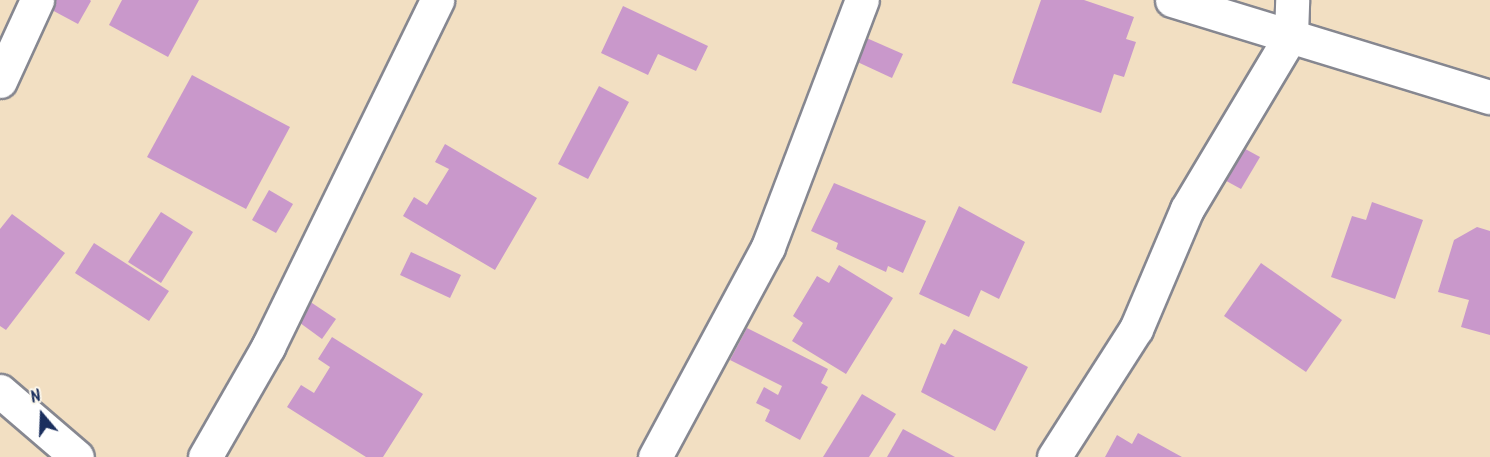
<!DOCTYPE html>
<html>
<head>
<meta charset="utf-8">
<style>
  body { margin:0 }
  #map { position:relative; width:1490px; height:457px; overflow:hidden; background:#f2dfc2; font-family:Kalam,sans-serif }
  div>[style] { position:absolute }
  .building>* { inset:0; background:#c998cb }
  .roads { filter:drop-shadow(2px 0 #868790) drop-shadow(-2px 0 #868790) drop-shadow(0 2px #868790) drop-shadow(0 -2px #868790) }
  .street>* { height:33px; margin:-16.5px; padding:0 16.5px; transform-origin:16.5px; border-radius:16.5px; background:#fff }
  span { translate:-50% -50%; white-space:nowrap; text-align:center; line-height:1.15; -webkit-text-stroke:4.5px #fbf7ec; paint-order:stroke }
  .north { position:absolute; left:12px; top:385px; width:60px; height:60px; -webkit-text-stroke:4px #fbf7ec; paint-order:stroke; rotate:341deg; font-size:16px; font-weight:700; line-height:24px; text-align:center; color:#1b2f5e }
  .north::after { content:''; display:block; margin:auto; width:21px; height:27px; background:#1b2f5e; clip-path:polygon(50% 0,100% 100%,50% 72%,0 100%) }
</style>
</head>
<body>
<div id="map">
  <div class="building">
    <i style="clip-path:polygon(55px 0,90px 0,91px 1px,78px 24px,50px 9px)"></i>
    <i style="clip-path:polygon(122px 0,199px 0,168px 57px,109px 25px)"></i>
    <i style="clip-path:polygon(1041px 0,1084px 0,1134px 17px,1126px 39px,1136px 42px,1124px 77px,1114px 74px,1101px 113px,1012px 83px)"></i>
    <i style="clip-path:polygon(623px 6px,708px 46px,696px 71px,658px 54px,648px 75px,601px 53px)"></i>
    <i style="clip-path:polygon(862px 36px,903px 54px,892px 78px,851px 59px)"></i>
    <i style="clip-path:polygon(192px 75px,290px 127px,246px 209px,147px 157px)"></i>
    <i style="clip-path:polygon(599px 86px,629px 102px,588px 179px,558px 164px)"></i>
    <i style="clip-path:polygon(445px 144px,537px 198px,495px 270px,403px 216px,414px 197px,427px 205px,449px 169px,435px 162px)"></i>
    <i style="clip-path:polygon(1238px 145px,1260px 157px,1241px 189px,1219px 177px)"></i>
    <i style="clip-path:polygon(834px 183px,926px 221px,903px 273px,888px 266px,886px 272px,836px 249px,838px 243px,811px 231px)"></i>
    <i style="clip-path:polygon(269px 190px,293px 204px,276px 233px,252px 220px)"></i>
    <i style="clip-path:polygon(1372px 202px,1423px 220px,1395px 299px,1331px 277px,1352px 216px,1366px 220px)"></i>
    <i style="clip-path:polygon(959px 206px,1025px 242px,999px 299px,981px 290px,969px 317px,919px 294px)"></i>
    <i style="clip-path:polygon(161px 212px,193px 232px,161px 283px,128px 262px)"></i>
    <i style="clip-path:polygon(12px 214px,65px 253px,6px 330px,0 326px,0 229px)"></i>
    <i style="clip-path:polygon(1477px 227px,1490px 231px,1490px 335px,1461px 327px,1469px 300px,1438px 292px,1454px 240px)"></i>
    <i style="clip-path:polygon(94px 243px,169px 291px,149px 321px,75px 273px)"></i>
    <i style="clip-path:polygon(411px 252px,461px 275px,450px 298px,400px 275px)"></i>
    <i style="clip-path:polygon(1261px 263px,1342px 320px,1306px 372px,1224px 316px)"></i>
    <i style="clip-path:polygon(839px 265px,893px 298px,846px 374px,792px 341px,803px 323px,793px 316px,817px 276px,829px 283px)"></i>
    <i style="clip-path:polygon(309px 301px,336px 319px,322px 339px,296px 320px)"></i>
    <i style="clip-path:polygon(747px 328px,828px 369px,821px 383px,828px 387px,800px 440px,765px 421px,770px 410px,756px 403px,764px 387px,778px 395px,782px 386px,730px 360px)"></i>
    <i style="clip-path:polygon(954px 329px,1028px 367px,995px 431px,921px 392px,941px 343px,945px 345px)"></i>
    <i style="clip-path:polygon(332px 337px,423px 394px,383px 457px,366px 457px,287px 407px,301px 385px,314px 393px,330px 367px,318px 359px)"></i>
    <i style="clip-path:polygon(862px 394px,896px 414px,869px 457px,823px 457px)"></i>
    <i style="clip-path:polygon(903px 429px,955px 457px,887px 457px)"></i>
    <i style="clip-path:polygon(1138px 433px,1182px 457px,1105px 457px,1117px 435px,1132px 444px)"></i>
  </div>
  <div class="roads">
    <div class="street">
      <i style="left:1172px;top:0;width:332px;rotate:17deg"></i>
      <i style="left:0;top:81px;width:89px;rotate:-65.4deg"></i>
      <i style="left:0;top:391px;width:101px;rotate:40.6deg"></i>
      <i style="left:205px;top:457px;width:127px;rotate:-60.2deg"></i>
      <i style="left:268px;top:347px;width:386px;rotate:-64deg"></i>
      <i style="left:655px;top:457px;width:238px;rotate:-61.7deg"></i>
      <i style="left:768px;top:247px;width:264px;rotate:-69.2deg"></i>
      <i style="left:1054px;top:457px;width:152px;rotate:-57.4deg"></i>
      <i style="left:1136px;top:329px;width:130px;rotate:-67deg"></i>
      <i style="left:1187px;top:209px;width:203px;rotate:-59.1deg"></i>
      <i style="left:1291px;top:35px;width:35px;rotate:-88deg"></i>
    </div>
  </div>
  <div class="north">N</div>
</div>
</body>
</html>
